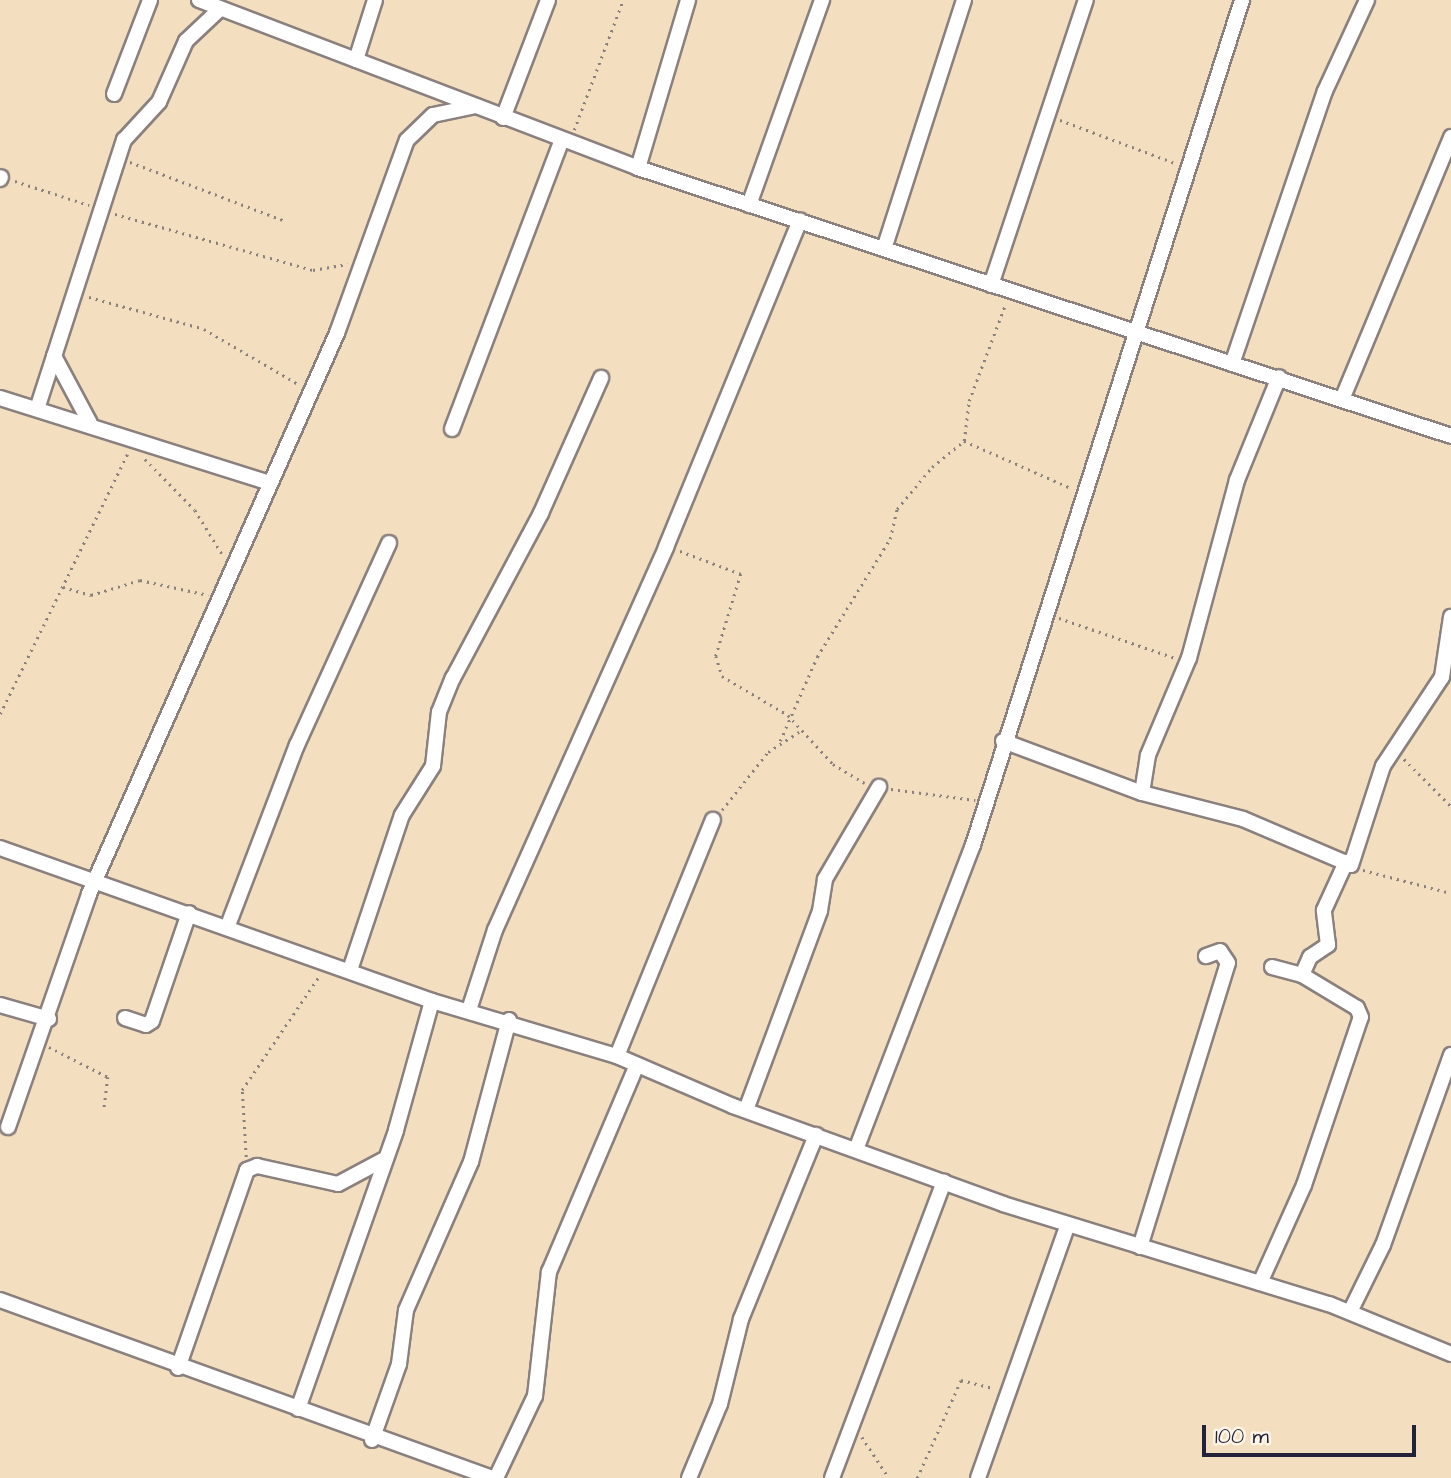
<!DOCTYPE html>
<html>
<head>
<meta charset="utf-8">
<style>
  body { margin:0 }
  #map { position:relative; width:1451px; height:1478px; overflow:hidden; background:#f3dfc0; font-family:"Architects Daughter",sans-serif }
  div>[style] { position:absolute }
  .path>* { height:2.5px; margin-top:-1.25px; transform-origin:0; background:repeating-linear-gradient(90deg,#8a807e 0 2px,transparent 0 7px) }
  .roads { filter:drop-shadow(2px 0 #8a807e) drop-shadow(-2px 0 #8a807e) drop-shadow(0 2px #8a807e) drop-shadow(0 -2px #8a807e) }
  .minor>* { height:14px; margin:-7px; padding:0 7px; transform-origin:7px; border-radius:7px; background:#fff }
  span { translate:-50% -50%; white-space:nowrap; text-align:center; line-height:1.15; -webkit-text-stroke:7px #fcf5e5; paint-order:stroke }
  .scale { position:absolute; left:1202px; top:1425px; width:214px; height:32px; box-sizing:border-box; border:4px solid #22223b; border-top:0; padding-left:9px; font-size:21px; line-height:24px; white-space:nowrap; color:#22223b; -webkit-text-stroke:5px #fcf5e5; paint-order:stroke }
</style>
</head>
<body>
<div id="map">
  <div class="path">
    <i style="left:1060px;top:120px;width:123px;rotate:20.5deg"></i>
    <i style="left:574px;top:130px;width:139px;rotate:-69.3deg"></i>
    <i style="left:130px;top:162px;width:164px;rotate:20.8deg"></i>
    <i style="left:15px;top:181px;width:78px;rotate:18deg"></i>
    <i style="left:115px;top:214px;width:206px;rotate:15.8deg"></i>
    <i style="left:313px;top:270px;width:35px;rotate:-10deg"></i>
    <i style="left:89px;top:297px;width:119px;rotate:15.5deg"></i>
    <i style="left:204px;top:329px;width:111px;rotate:30.3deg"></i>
    <i style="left:964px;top:441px;width:40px;rotate:-82.9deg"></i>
    <i style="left:969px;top:401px;width:103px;rotate:-69.4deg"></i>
    <i style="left:145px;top:459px;width:71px;rotate:45.6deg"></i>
    <i style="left:195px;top:510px;width:55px;rotate:58.3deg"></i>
    <i style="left:680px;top:551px;width:65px;rotate:20.7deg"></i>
    <i style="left:741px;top:574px;width:86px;rotate:107deg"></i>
    <i style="left:716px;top:656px;width:21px;rotate:73deg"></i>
    <i style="left:722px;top:676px;width:77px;rotate:30.6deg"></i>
    <i style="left:788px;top:715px;width:67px;rotate:47.4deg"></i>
    <i style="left:833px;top:764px;width:37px;rotate:31deg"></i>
    <i style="left:63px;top:587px;width:29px;rotate:16deg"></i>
    <i style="left:91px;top:595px;width:51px;rotate:-17deg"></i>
    <i style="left:140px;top:580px;width:70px;rotate:12.4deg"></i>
    <i style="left:1059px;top:618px;width:123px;rotate:19deg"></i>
    <i style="left:0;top:714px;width:291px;rotate:-63.9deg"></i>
    <i style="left:780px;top:741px;width:92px;rotate:-66.2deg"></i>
    <i style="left:817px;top:657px;width:139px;rotate:-58.3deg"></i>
    <i style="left:890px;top:539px;width:31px;rotate:-77deg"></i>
    <i style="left:897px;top:509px;width:55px;rotate:-50.2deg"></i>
    <i style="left:932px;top:467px;width:41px;rotate:-39.1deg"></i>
    <i style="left:964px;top:441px;width:117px;rotate:23.7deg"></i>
    <i style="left:1404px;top:759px;width:66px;rotate:45deg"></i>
    <i style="left:891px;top:789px;width:85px;rotate:7.5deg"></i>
    <i style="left:722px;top:810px;width:74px;rotate:-51.6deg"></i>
    <i style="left:768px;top:752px;width:37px;rotate:-33deg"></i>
    <i style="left:1363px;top:870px;width:91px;rotate:14.6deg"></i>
    <i style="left:49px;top:1047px;width:66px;rotate:27deg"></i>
    <i style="left:108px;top:1077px;width:32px;rotate:97deg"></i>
    <i style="left:246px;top:1157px;width:67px;rotate:-93.4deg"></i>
    <i style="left:242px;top:1090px;width:139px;rotate:-55.9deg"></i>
    <i style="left:862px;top:1437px;width:49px;rotate:56.6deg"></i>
    <i style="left:917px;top:1478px;width:107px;rotate:-65.8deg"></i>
    <i style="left:961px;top:1380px;width:34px;rotate:14deg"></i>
  </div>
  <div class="roads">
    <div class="minor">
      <i style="left:199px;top:0;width:470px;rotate:20.9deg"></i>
      <i style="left:638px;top:168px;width:856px;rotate:18.24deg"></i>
      <i style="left:356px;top:60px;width:63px;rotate:-72.4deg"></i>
      <i style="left:114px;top:94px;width:101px;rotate:-69deg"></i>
      <i style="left:503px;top:118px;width:126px;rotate:-69.1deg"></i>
      <i style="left:638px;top:168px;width:175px;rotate:-73.4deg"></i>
      <i style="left:0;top:179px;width:2px;rotate:-63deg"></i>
      <i style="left:749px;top:205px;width:218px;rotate:-70.4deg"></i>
      <i style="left:884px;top:249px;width:262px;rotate:-72.2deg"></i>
      <i style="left:991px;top:285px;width:300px;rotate:-71.6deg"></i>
      <i style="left:54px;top:356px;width:76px;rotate:61.8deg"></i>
      <i style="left:1232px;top:364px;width:288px;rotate:-71.2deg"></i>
      <i style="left:1325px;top:91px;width:100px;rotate:-65.2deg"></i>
      <i style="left:1343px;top:397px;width:282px;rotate:-67.4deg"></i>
      <i style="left:0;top:398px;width:280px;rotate:17.5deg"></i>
      <i style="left:38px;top:406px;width:280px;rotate:-72.1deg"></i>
      <i style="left:124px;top:140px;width:52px;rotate:-47.4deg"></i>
      <i style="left:159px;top:102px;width:67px;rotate:-66.1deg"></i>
      <i style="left:186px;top:41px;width:47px;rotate:-43.3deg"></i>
      <i style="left:452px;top:429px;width:309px;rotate:-69.2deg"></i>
      <i style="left:1003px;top:741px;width:148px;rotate:20.5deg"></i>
      <i style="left:1142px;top:793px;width:104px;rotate:14.4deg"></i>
      <i style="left:1243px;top:819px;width:117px;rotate:23.1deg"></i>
      <i style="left:1351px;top:865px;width:104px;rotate:-72.1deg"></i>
      <i style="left:1383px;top:766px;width:107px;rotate:-56.5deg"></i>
      <i style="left:1442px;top:677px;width:61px;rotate:-81.5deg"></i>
      <i style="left:1142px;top:793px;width:38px;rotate:-81deg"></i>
      <i style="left:1148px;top:755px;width:105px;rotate:-67.1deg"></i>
      <i style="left:1189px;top:658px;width:184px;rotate:-74.9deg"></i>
      <i style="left:1237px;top:480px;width:111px;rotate:-67.8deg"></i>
      <i style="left:0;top:848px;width:458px;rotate:19.5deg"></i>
      <i style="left:432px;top:1001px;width:193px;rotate:16.6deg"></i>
      <i style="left:617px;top:1056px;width:126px;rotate:23.3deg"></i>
      <i style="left:733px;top:1106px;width:287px;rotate:19.9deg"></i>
      <i style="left:1003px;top:1204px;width:341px;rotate:17.1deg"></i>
      <i style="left:1329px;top:1304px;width:132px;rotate:22.3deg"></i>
      <i style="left:227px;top:928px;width:196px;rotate:-69.1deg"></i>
      <i style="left:297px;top:745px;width:222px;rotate:-65.5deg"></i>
      <i style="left:350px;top:970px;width:163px;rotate:-71.5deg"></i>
      <i style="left:402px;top:815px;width:58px;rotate:-57.7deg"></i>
      <i style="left:433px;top:766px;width:54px;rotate:-83.7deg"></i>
      <i style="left:439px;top:712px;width:37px;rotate:-68deg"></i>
      <i style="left:453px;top:678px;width:187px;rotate:-61.9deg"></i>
      <i style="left:541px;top:513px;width:148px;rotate:-66deg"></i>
      <i style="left:1302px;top:975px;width:20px;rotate:-66deg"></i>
      <i style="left:1310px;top:957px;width:22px;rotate:-34deg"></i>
      <i style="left:1328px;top:945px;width:35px;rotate:-97deg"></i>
      <i style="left:1324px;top:910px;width:53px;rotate:-65.4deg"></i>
      <i style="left:0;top:1005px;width:51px;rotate:15.9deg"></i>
      <i style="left:469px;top:1010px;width:84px;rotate:-72deg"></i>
      <i style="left:495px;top:930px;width:419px;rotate:-65.9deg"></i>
      <i style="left:666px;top:547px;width:353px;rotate:-67.7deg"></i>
      <i style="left:125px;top:1018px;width:22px;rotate:18deg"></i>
      <i style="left:146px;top:1025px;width:7px;rotate:-34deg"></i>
      <i style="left:152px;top:1021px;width:114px;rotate:-71.1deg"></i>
      <i style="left:617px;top:1056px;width:255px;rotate:-67.9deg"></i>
      <i style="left:746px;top:1110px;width:212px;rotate:-69.6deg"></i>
      <i style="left:820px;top:911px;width:32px;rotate:-81deg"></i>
      <i style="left:825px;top:879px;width:107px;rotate:-59.6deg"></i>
      <i style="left:8px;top:1127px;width:247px;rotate:-70.8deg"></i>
      <i style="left:89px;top:894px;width:613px;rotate:-66.15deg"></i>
      <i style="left:337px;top:333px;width:205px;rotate:-70.1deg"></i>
      <i style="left:407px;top:140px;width:36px;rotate:-44deg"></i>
      <i style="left:433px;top:115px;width:44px;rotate:-11.8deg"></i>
      <i style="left:857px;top:1147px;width:324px;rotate:-69deg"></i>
      <i style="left:973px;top:845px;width:887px;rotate:-72.34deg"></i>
      <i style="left:1140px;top:1247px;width:297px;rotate:-72.8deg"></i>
      <i style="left:1228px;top:963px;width:14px;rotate:-124deg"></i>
      <i style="left:1220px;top:951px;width:15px;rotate:160deg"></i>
      <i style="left:1260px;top:1283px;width:107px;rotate:-65.8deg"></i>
      <i style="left:1304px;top:1185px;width:177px;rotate:-71.3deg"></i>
      <i style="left:1361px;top:1017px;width:10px;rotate:-114deg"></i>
      <i style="left:1357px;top:1008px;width:64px;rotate:-149deg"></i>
      <i style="left:1302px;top:975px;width:31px;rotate:-165deg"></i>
      <i style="left:0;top:1300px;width:523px;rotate:19.89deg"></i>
      <i style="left:1350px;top:1312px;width:75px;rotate:-63.8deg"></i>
      <i style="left:1383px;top:1245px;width:202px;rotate:-70.3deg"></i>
      <i style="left:178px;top:1368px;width:210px;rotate:-70.8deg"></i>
      <i style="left:247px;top:1170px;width:11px;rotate:-22deg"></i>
      <i style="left:257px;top:1166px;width:83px;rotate:12.5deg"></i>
      <i style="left:338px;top:1184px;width:51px;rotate:-28.1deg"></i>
      <i style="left:298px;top:1409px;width:296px;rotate:-70.6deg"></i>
      <i style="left:396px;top:1130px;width:134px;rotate:-74.4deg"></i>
      <i style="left:372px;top:1440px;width:81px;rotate:-70.4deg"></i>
      <i style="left:399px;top:1364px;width:54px;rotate:-82.6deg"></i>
      <i style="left:406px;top:1310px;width:162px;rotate:-66.3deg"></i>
      <i style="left:471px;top:1162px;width:147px;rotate:-75deg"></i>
      <i style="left:496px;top:1478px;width:91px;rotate:-64.6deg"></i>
      <i style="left:535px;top:1396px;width:125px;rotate:-83.6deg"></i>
      <i style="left:549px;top:1272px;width:225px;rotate:-67deg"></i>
      <i style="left:689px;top:1478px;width:80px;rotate:-67.3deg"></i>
      <i style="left:720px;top:1404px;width:88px;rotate:-76.1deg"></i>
      <i style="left:741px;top:1319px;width:199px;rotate:-67.8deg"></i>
      <i style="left:832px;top:1478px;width:317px;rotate:-69.3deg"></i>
      <i style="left:978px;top:1478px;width:267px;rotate:-70.5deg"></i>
    </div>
  </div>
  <div class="scale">100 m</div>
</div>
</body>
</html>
